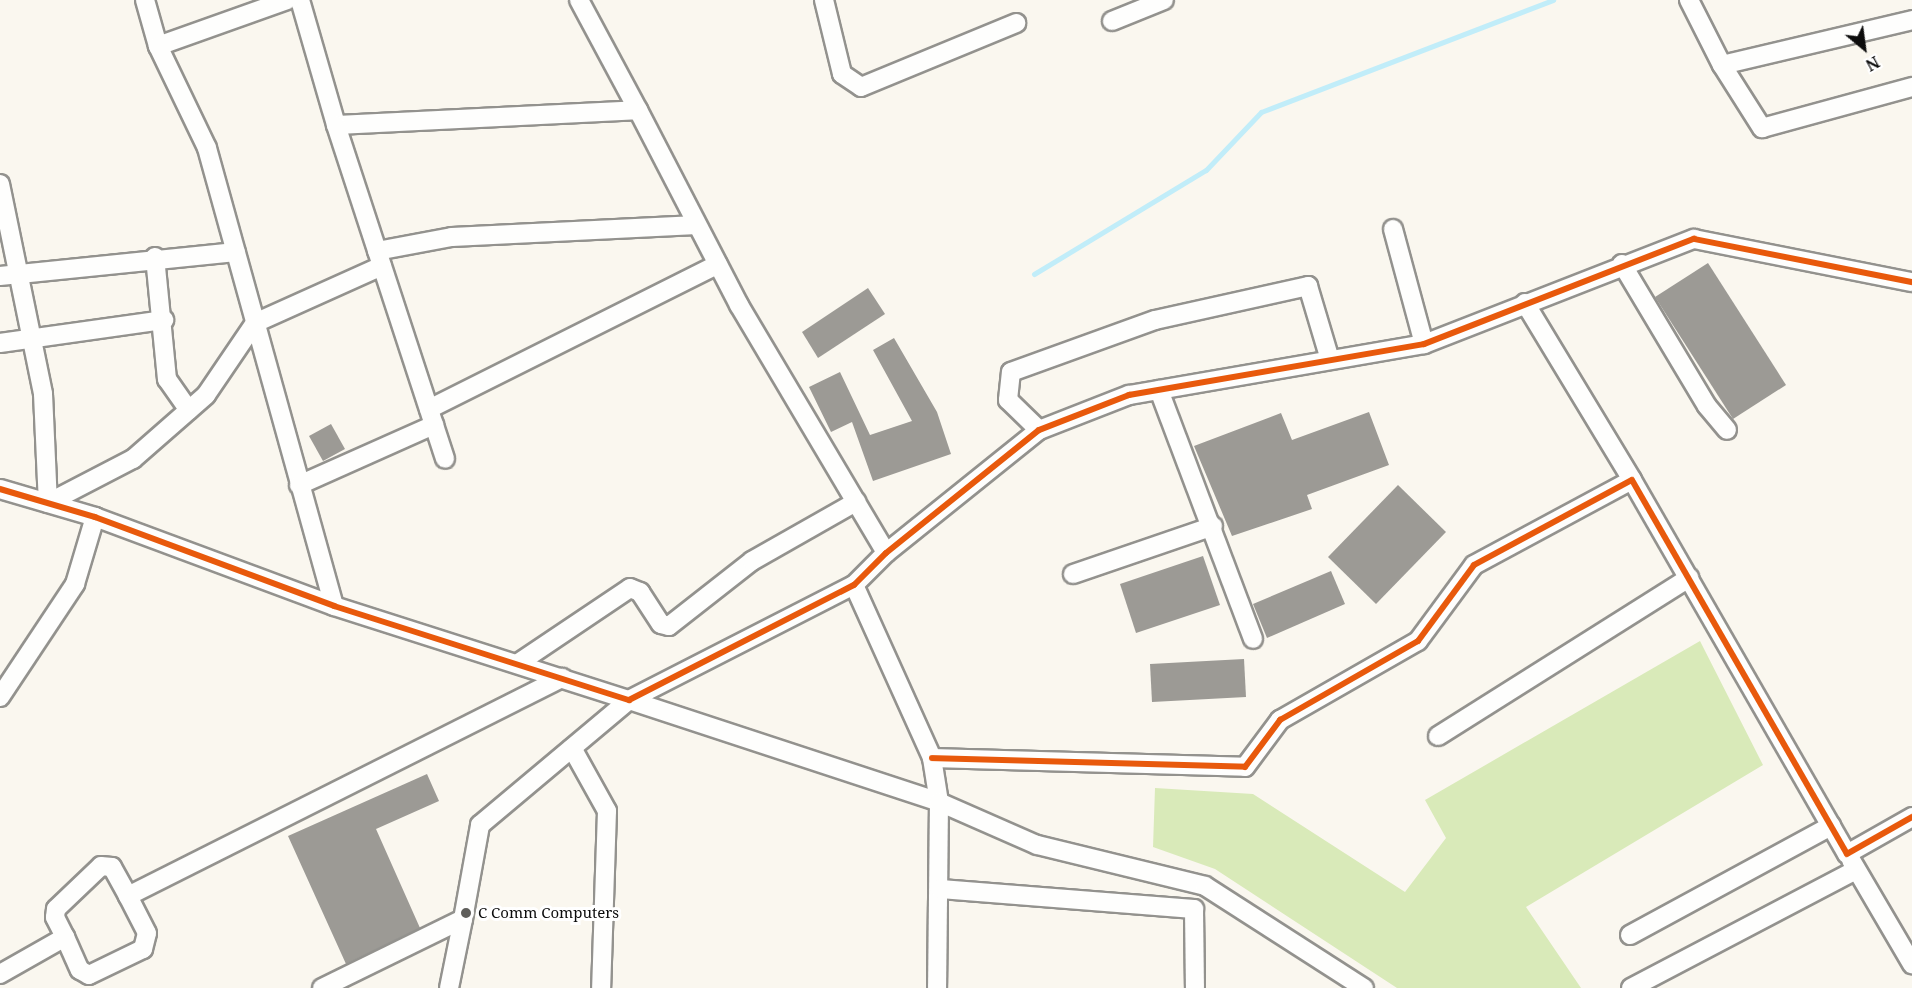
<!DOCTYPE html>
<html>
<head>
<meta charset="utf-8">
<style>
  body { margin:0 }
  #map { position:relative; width:1912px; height:988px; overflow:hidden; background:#faf7ef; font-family:"Noto Serif",serif }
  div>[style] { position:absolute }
  .forest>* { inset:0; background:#d9eab9 }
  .stream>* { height:5px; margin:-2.5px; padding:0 2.5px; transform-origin:2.5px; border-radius:2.5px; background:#c1edf9 }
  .building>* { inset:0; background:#9c9a95 }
  .roads { filter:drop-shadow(2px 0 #93928e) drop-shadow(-2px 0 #93928e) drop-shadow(0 2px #93928e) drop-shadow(0 -2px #93928e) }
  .minor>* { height:18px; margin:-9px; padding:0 9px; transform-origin:9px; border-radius:9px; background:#fefefd }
  .cycleway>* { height:6px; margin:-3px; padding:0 3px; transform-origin:3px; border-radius:3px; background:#e8590c }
  .dots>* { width:16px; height:16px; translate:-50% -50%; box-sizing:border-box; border:3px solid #fff; border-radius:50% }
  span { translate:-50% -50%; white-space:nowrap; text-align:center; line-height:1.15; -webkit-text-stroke:6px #fff; paint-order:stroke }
  .poi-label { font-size:15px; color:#0c0c0c }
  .left { translate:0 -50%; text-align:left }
  .north { position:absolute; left:1834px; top:18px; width:60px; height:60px; -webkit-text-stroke:4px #fff; paint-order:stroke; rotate:151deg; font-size:16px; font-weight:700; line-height:24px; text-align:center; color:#0c0c0c }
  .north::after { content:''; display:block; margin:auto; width:21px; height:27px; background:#0c0c0c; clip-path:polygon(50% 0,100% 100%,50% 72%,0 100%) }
</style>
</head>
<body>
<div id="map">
  <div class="forest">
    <i style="clip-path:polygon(1700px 641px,1763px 765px,1526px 907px,1581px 988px,1397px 988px,1215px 869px,1153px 847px,1155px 788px,1253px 794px,1405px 892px,1446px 838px,1425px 800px)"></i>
  </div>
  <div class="stream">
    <i style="left:1034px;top:274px;width:201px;rotate:-31.2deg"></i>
    <i style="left:1206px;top:170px;width:80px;rotate:-46.5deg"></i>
    <i style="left:1261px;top:112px;width:313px;rotate:-21deg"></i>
  </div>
  <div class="building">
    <i style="clip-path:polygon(1708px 263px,1786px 385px,1733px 419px,1655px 297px)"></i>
    <i style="clip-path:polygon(868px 288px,885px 314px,818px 358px,802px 332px)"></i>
    <i style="clip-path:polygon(894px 338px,937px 412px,951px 454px,873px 481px,852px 422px,831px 432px,809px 387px,840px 372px,870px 435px,912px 421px,873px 350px)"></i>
    <i style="clip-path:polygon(1369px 412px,1389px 465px,1307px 495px,1312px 509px,1232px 536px,1194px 446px,1281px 413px,1292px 440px)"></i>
    <i style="clip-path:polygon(331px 424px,345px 449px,323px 461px,309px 436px)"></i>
    <i style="clip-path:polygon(1398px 485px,1446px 532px,1376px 604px,1328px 557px)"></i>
    <i style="clip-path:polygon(1203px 556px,1220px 605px,1136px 633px,1120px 584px)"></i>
    <i style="clip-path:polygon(1331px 571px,1345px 604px,1267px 638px,1253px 604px)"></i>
    <i style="clip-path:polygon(1244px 659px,1246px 697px,1152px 702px,1150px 664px)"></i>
    <i style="clip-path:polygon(427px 774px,439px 801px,376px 829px,420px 928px,346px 964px,288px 836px)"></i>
  </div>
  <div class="roads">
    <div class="minor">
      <i style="left:145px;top:0;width:48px;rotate:74.2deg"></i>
      <i style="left:158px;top:46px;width:113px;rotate:64.3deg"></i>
      <i style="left:207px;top:148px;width:475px;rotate:74.5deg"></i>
      <i style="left:300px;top:0;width:130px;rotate:73.9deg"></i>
      <i style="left:336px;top:125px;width:302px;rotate:-2.8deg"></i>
      <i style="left:638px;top:110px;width:220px;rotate:62.6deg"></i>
      <i style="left:739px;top:305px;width:288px;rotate:59.3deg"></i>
      <i style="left:579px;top:0;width:125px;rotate:61.8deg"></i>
      <i style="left:824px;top:0;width:76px;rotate:76.3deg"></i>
      <i style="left:842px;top:74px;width:23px;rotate:34deg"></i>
      <i style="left:861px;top:87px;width:168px;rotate:-22.4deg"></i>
      <i style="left:1689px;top:0;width:73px;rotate:63.1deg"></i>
      <i style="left:1722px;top:65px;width:75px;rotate:57.6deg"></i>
      <i style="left:1762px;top:128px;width:156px;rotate:-15.3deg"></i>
      <i style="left:1112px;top:21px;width:56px;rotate:-22deg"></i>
      <i style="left:158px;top:46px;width:137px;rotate:-19.6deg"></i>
      <i style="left:1722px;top:65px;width:195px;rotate:-13.3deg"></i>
      <i style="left:336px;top:125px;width:351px;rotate:71.9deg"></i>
      <i style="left:0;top:184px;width:214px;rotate:78.4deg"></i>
      <i style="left:43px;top:394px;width:109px;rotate:87.4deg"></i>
      <i style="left:48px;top:503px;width:96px;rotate:-27.4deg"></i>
      <i style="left:133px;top:459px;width:97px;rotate:-41.2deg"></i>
      <i style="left:206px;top:395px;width:87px;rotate:-55.8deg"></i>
      <i style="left:255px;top:323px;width:139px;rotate:-24.2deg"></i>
      <i style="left:1393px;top:229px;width:119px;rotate:74.9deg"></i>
      <i style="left:377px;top:251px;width:76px;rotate:-10.6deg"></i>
      <i style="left:452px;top:237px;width:245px;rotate:-2.8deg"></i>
      <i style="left:155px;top:257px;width:123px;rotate:84.4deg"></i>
      <i style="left:167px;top:379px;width:38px;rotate:55deg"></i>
      <i style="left:1622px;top:264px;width:165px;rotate:59.1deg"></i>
      <i style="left:1707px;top:406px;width:31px;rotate:50deg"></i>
      <i style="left:0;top:276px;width:237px;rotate:-5.8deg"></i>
      <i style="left:1525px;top:303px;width:207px;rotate:58.8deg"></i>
      <i style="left:0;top:343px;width:166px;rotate:-8deg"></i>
      <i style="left:1159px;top:390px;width:266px;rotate:69.3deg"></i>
      <i style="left:429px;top:409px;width:323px;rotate:-26.6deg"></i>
      <i style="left:1039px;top:430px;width:43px;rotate:-135.9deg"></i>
      <i style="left:1008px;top:400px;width:28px;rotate:-84deg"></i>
      <i style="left:1011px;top:372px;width:153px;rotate:-19.9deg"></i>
      <i style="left:1155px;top:320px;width:157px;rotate:-12.5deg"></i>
      <i style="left:1308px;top:286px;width:77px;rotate:73.4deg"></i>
      <i style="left:299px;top:485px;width:148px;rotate:-24deg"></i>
      <i style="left:0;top:489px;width:99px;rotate:16.4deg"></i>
      <i style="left:95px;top:517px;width:255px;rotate:20.4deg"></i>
      <i style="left:334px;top:606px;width:310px;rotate:17.7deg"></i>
      <i style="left:629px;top:700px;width:253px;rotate:-27.1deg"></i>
      <i style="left:854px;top:585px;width:45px;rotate:-45deg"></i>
      <i style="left:886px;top:553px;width:196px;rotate:-38.8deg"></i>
      <i style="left:1039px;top:430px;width:97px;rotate:-21.3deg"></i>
      <i style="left:1129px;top:395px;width:299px;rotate:-9.8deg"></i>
      <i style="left:1424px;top:344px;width:290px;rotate:-21.3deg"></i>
      <i style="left:1694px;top:239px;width:222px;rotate:11.2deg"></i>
      <i style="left:1073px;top:574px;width:148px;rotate:-18.9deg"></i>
      <i style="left:854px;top:585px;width:190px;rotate:65.7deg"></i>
      <i style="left:932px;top:758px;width:45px;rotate:81deg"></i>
      <i style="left:939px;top:802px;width:186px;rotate:90.6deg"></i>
      <i style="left:517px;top:664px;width:136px;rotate:-33.9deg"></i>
      <i style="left:630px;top:588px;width:11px;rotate:22deg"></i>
      <i style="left:640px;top:592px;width:38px;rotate:57deg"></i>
      <i style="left:661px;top:624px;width:8px;rotate:14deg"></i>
      <i style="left:669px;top:626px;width:105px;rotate:-38.1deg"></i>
      <i style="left:752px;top:561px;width:120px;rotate:-29.6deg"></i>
      <i style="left:0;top:697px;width:136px;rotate:-56.4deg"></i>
      <i style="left:75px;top:584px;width:70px;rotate:-73.4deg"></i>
      <i style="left:1438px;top:736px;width:297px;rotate:-32.2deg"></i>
      <i style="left:572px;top:748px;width:72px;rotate:60.9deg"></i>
      <i style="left:607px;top:811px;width:177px;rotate:91.9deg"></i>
      <i style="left:932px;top:758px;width:313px;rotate:1.6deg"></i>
      <i style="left:1245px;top:767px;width:59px;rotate:-53.3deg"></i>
      <i style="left:1280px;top:720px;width:159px;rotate:-29.8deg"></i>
      <i style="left:1418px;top:641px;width:94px;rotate:-53.6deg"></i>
      <i style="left:1474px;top:565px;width:179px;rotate:-28.3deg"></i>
      <i style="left:1632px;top:480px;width:431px;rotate:60.1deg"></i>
      <i style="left:1847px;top:854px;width:75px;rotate:-29.6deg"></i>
      <i style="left:1851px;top:860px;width:121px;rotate:59.6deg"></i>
      <i style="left:940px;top:889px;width:255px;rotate:4.5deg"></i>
      <i style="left:1194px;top:909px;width:79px;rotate:89.3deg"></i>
      <i style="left:1630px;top:935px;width:229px;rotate:-28.5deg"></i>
      <i style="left:65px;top:937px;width:36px;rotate:66deg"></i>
      <i style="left:80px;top:970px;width:10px;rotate:29deg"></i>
      <i style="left:89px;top:975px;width:60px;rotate:-25.7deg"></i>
      <i style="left:143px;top:949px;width:16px;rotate:-76deg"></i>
      <i style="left:147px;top:933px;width:42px;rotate:-117.2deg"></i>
      <i style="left:0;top:974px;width:75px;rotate:-29.6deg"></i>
      <i style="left:65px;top:937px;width:22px;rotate:-117deg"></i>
      <i style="left:55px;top:917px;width:8px;rotate:-83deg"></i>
      <i style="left:56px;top:909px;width:62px;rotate:-43.7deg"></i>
      <i style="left:101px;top:866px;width:11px;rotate:5deg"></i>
      <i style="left:112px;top:867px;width:33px;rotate:61deg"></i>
      <i style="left:128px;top:896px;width:486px;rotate:-26.7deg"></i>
      <i style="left:322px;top:988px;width:157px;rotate:-26.1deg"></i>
      <i style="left:463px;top:919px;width:96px;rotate:-79.7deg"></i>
      <i style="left:480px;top:825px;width:194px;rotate:-40deg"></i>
      <i style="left:629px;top:700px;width:326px;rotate:18.2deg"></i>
      <i style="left:939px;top:802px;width:107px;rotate:23.7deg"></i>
      <i style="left:1037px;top:845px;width:173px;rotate:13.7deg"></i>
      <i style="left:1205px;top:886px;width:189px;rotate:32.7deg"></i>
      <i style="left:449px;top:988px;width:70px;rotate:-78.5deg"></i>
      <i style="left:1631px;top:988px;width:254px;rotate:-27.7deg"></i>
    </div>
  </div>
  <div class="cycleway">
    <i style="left:0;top:489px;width:99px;rotate:16.4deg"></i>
    <i style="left:95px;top:517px;width:255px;rotate:20.4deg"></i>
    <i style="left:334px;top:606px;width:310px;rotate:17.7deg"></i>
    <i style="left:629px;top:700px;width:253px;rotate:-27.1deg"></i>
    <i style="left:854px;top:585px;width:45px;rotate:-45deg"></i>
    <i style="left:886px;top:553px;width:196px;rotate:-38.8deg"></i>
    <i style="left:1039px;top:430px;width:97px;rotate:-21.3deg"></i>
    <i style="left:1129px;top:395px;width:299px;rotate:-9.8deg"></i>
    <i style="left:1424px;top:344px;width:290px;rotate:-21.3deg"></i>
    <i style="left:1694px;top:239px;width:222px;rotate:11.2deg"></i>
    <i style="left:932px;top:758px;width:313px;rotate:1.6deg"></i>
    <i style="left:1245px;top:767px;width:59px;rotate:-53.3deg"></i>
    <i style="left:1280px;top:720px;width:159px;rotate:-29.8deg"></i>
    <i style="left:1418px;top:641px;width:94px;rotate:-53.6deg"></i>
    <i style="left:1474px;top:565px;width:179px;rotate:-28.3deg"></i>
    <i style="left:1632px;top:480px;width:431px;rotate:60.1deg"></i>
    <i style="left:1847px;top:854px;width:75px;rotate:-29.6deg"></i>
  </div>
  <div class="dots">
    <i style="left:466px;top:913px;background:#5f5e5b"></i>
  </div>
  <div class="poi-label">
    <span class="left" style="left:478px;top:913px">C Comm Computers</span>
  </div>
  <div class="north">N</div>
</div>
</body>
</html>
